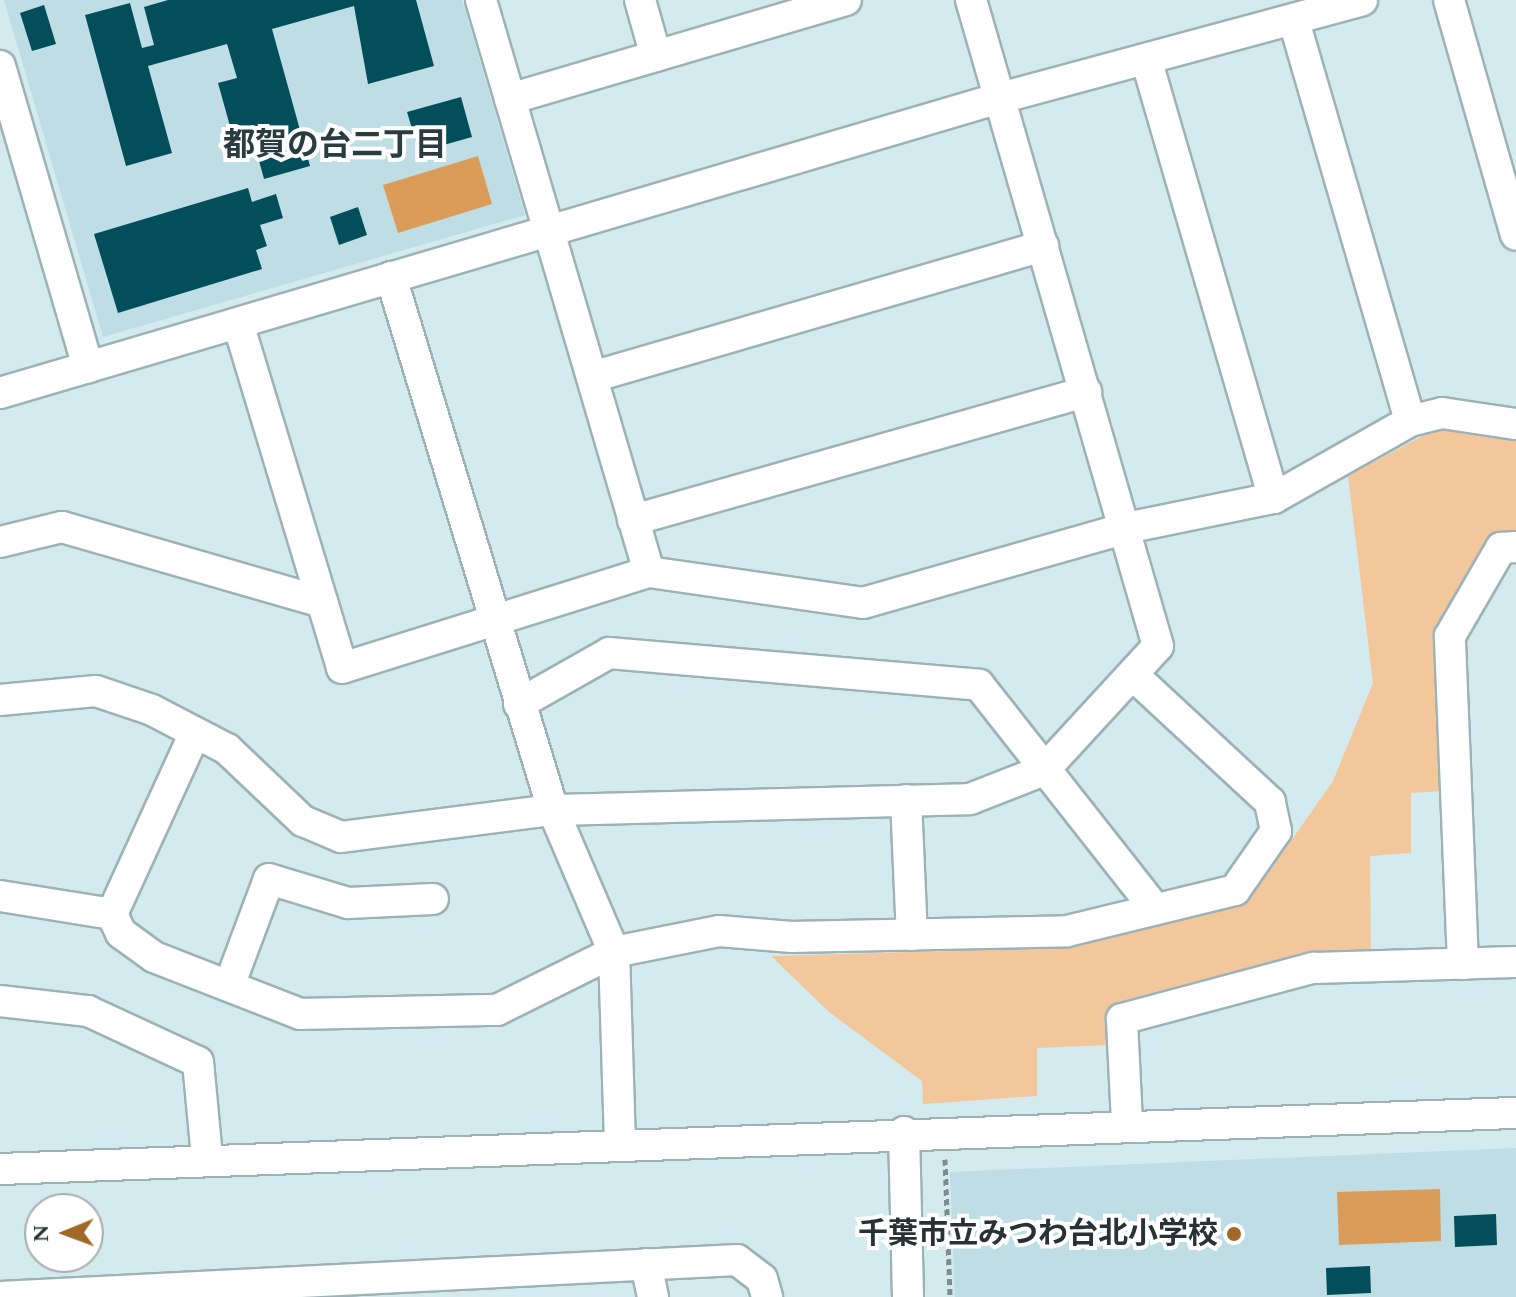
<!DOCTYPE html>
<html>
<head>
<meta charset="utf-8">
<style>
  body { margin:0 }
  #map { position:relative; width:1516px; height:1297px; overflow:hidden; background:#d3eaef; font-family:Spectral,"Noto Sans JP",serif }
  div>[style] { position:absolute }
  .built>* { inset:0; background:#bedde4 }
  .green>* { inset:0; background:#f2c79c }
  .water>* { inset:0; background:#db9c59 }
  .building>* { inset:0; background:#024f5b }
  .path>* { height:5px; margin-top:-2.5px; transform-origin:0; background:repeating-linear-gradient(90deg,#7c8c90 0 6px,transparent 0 10px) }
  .roads { filter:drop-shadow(2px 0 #9cb2b7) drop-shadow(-2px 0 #9cb2b7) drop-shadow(0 2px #9cb2b7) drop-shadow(0 -2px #9cb2b7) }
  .minor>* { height:30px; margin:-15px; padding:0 15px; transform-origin:15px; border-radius:15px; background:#fff }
  .dots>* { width:22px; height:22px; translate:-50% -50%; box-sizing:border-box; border:4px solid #fff; border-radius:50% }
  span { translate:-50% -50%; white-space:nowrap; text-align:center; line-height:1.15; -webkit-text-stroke:8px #fff; paint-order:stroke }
  .poi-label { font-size:30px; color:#283133; font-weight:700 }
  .right { translate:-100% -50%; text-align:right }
  .neighbourhood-label { font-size:32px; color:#293c40; font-weight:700 }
  .north { position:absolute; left:24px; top:1193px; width:80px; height:80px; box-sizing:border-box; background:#fff; border:2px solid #a9adad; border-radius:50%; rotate:269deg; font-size:22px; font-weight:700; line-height:32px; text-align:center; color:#283133 }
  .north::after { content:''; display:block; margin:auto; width:28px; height:36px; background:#a16926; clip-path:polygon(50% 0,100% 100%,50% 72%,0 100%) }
</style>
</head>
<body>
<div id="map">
  <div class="built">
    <i style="clip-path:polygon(4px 0,462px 0,525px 215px,103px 337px)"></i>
    <i style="clip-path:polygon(1516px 1148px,1516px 1297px,955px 1297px,950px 1172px)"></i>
  </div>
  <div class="green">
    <i style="clip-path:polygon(1441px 426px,1516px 437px,1516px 534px,1494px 535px,1434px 633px,1441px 791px,1411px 793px,1411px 853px,1370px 856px,1371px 955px,1311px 957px,1108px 1013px,1108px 1045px,1037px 1048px,1037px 1096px,923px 1104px,922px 1081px,829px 1012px,771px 956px,1056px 948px,1248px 902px,1333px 781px,1373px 683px,1348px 476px)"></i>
  </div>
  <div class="water">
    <i style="clip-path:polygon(478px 156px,492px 204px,398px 233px,383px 185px)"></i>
    <i style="clip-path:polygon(1440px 1189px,1441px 1241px,1339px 1245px,1337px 1192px)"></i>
  </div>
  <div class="building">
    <i style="clip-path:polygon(168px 0,416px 0,434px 66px,368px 84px,354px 6px,272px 29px,310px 166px,264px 179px,256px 150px,238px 155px,218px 83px,237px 78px,227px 44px,148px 66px,172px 153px,126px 166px,85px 15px,130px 3px,142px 48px,154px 45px,144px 7px)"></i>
    <i style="clip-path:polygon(44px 5px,56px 44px,32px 51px,20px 13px)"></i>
    <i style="clip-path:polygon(461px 97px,472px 137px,419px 152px,407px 112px)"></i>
    <i style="clip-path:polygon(248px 188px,252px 202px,276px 194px,283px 218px,260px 225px,267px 246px,256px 250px,262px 269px,118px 313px,94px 234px)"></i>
    <i style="clip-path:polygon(358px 207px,367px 235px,339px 245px,330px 217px)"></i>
    <i style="clip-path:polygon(1496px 1214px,1497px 1245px,1455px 1247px,1454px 1216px)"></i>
    <i style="clip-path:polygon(1370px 1266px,1371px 1293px,1327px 1295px,1326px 1268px)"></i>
  </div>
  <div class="path">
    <i style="left:945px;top:1159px;width:138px;rotate:87.9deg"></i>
  </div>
  <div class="roads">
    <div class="minor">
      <i style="left:481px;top:0;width:596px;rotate:73.63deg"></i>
      <i style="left:640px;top:0;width:58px;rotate:74.1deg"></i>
      <i style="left:1449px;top:0;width:244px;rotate:74.1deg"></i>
      <i style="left:1294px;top:21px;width:416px;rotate:73.8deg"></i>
      <i style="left:1147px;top:62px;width:454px;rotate:73.8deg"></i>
      <i style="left:0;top:66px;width:314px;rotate:73.7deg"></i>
      <i style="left:510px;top:99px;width:350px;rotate:-16.4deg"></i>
      <i style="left:391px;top:277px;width:557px;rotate:73.09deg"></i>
      <i style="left:553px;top:810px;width:155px;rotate:66.8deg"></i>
      <i style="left:614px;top:952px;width:191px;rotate:88.2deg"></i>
      <i style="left:238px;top:323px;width:360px;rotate:73.2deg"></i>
      <i style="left:342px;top:668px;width:322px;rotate:-17.4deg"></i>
      <i style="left:649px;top:572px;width:216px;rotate:8.2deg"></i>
      <i style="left:863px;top:603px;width:273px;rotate:-15.9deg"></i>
      <i style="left:1126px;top:528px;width:151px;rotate:-11.5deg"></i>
      <i style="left:1274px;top:498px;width:156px;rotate:-29.5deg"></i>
      <i style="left:1410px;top:421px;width:33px;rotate:-14deg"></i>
      <i style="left:1442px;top:413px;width:75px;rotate:8.5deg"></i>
      <i style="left:592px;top:377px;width:470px;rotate:-16.2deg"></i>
      <i style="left:0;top:393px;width:1043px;rotate:-16.44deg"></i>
      <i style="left:1000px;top:98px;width:375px;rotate:-15.1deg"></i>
      <i style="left:633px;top:520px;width:471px;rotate:-15.8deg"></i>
      <i style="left:0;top:542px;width:64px;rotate:-13.6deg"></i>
      <i style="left:62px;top:527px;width:271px;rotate:16.1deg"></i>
      <i style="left:0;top:700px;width:96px;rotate:-5.4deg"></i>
      <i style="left:96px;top:691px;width:59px;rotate:18.7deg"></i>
      <i style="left:152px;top:710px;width:85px;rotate:27.5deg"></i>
      <i style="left:227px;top:749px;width:105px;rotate:43.5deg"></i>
      <i style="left:303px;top:821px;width:41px;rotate:22.8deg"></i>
      <i style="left:341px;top:837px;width:214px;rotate:-7.3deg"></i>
      <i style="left:553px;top:810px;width:417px;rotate:-1.5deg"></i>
      <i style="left:970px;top:799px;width:79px;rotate:-21.4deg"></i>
      <i style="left:1044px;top:770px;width:168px;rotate:-47.4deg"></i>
      <i style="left:1158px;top:646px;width:673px;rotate:-106.14deg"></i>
      <i style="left:519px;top:704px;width:103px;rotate:-29.5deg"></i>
      <i style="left:609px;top:653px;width:371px;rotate:4.9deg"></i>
      <i style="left:979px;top:685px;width:285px;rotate:51.8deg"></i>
      <i style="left:906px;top:800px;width:135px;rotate:87.5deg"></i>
      <i style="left:0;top:896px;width:113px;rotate:9.1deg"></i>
      <i style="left:112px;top:914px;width:21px;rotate:65deg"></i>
      <i style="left:121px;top:933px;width:41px;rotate:36deg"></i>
      <i style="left:154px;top:957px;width:157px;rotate:21.3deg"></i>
      <i style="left:300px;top:1014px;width:197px;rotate:-1.2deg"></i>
      <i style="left:497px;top:1010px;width:131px;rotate:-26.4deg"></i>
      <i style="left:614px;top:952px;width:107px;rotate:-11.3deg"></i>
      <i style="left:719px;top:931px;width:73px;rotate:4.7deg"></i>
      <i style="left:792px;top:937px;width:275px;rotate:-1.2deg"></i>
      <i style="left:1067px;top:931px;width:173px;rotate:-13.7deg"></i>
      <i style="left:1235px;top:890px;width:72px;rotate:-55.2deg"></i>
      <i style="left:1276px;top:831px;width:30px;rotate:-102deg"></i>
      <i style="left:1270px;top:802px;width:185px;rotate:-137.2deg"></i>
      <i style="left:112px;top:914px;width:199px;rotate:-65.4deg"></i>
      <i style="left:1463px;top:964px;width:328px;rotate:-92.3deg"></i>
      <i style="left:1450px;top:636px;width:102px;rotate:-59.9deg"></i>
      <i style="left:1501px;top:548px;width:15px;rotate:-4deg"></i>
      <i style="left:229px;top:986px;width:114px;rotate:-69.5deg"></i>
      <i style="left:269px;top:879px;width:83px;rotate:16.9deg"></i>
      <i style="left:348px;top:903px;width:85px;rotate:-2.7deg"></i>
      <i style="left:0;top:1001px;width:89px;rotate:6.5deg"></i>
      <i style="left:88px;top:1011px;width:121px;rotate:24.9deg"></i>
      <i style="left:198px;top:1062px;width:96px;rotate:84.6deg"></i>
      <i style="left:1127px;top:1123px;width:104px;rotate:-92.8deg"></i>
      <i style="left:1122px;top:1019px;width:198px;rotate:-15deg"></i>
      <i style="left:1313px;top:968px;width:203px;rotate:-1.7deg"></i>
      <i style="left:904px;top:1132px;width:165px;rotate:88.6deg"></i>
      <i style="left:0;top:1169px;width:1517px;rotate:-2.12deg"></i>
      <i style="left:646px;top:1264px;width:34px;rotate:78deg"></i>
      <i style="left:0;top:1297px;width:738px;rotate:-2.87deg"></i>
      <i style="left:737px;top:1260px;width:31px;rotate:37deg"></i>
      <i style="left:762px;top:1279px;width:19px;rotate:74deg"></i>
    </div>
  </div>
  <div class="dots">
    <i style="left:1234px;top:1234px;background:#a16926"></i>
  </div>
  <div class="poi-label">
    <span class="right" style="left:1218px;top:1234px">千葉市立みつわ台北小学校</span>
  </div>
  <div class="neighbourhood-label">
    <span style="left:335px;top:146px">都賀の台二丁目</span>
  </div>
  <div class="north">N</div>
</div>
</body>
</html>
